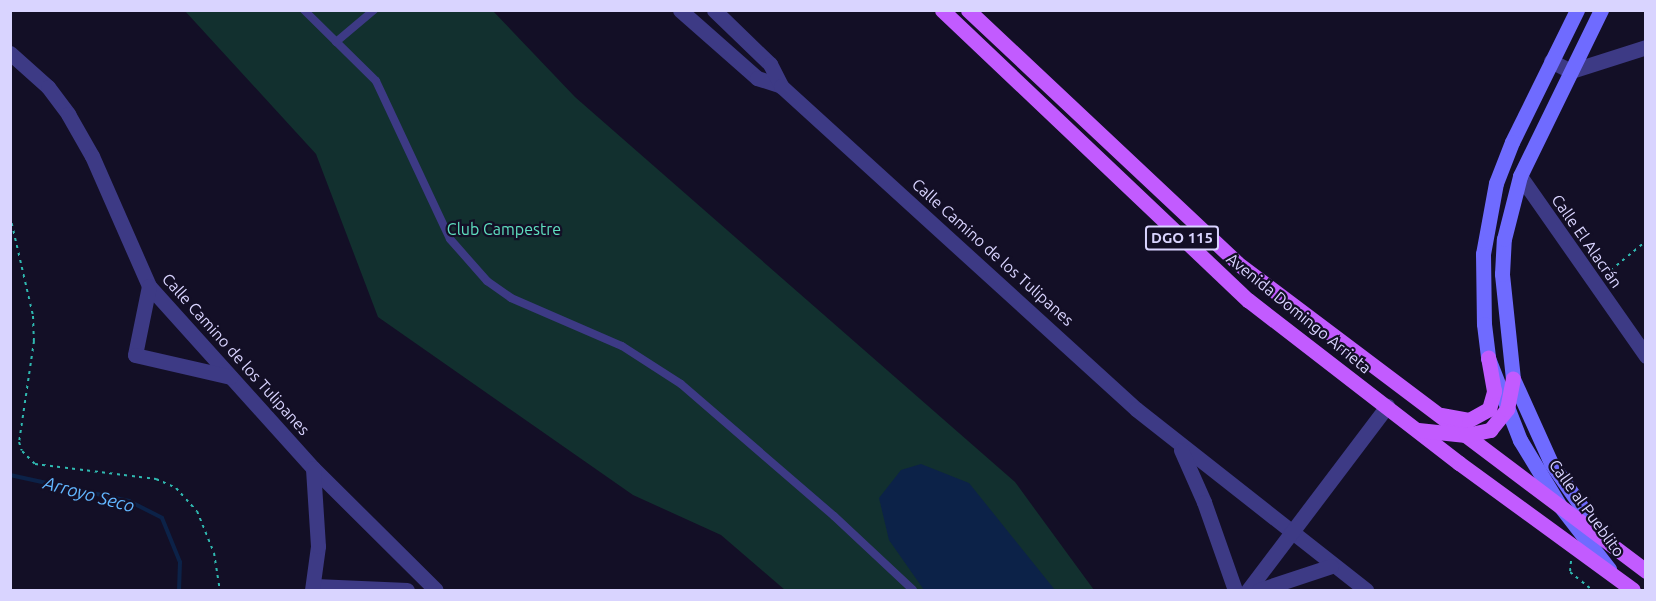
<!DOCTYPE html>
<html>
<head>
<meta charset="utf-8">
<style>
  body { margin:0 }
  #map { position:relative; width:1656px; height:601px; overflow:hidden; background:#130f26; font-family:Ubuntu,sans-serif }
  div>[style] { position:absolute }
  .green>* { inset:0; background:#12302f }
  .water>* { inset:0; background:#0c2248 }
  .stream>* { height:4px; margin:-2px; padding:0 2px; transform-origin:2px; border-radius:2px; background:#0c2248 }
  .path>* { height:2px; margin-top:-1px; transform-origin:0; background:repeating-linear-gradient(90deg,#2fb8b0 0 3px,transparent 0 7.5px) }
  .lane>* { height:8px; margin:-4px; padding:0 4px; transform-origin:4px; border-radius:4px; background:#3d3a85 }
  .street>* { height:15px; margin:-7.5px; padding:0 7.5px; transform-origin:7.5px; border-radius:7.5px; background:#3d3a85 }
  .secondary>* { height:15px; margin:-7.5px; padding:0 7.5px; transform-origin:7.5px; border-radius:7.5px; background:#6f6bff }
  .primary>* { height:15px; margin:-7.5px; padding:0 7.5px; transform-origin:7.5px; border-radius:7.5px; background:#c25bff }
  span { translate:-50% -50%; white-space:nowrap; text-align:center; line-height:1.15; -webkit-text-stroke:4.5px #130f26; paint-order:stroke }
  .shield-label span { padding:2px 4px; background:#130f26; border:2px solid; border-radius:4px; -webkit-text-stroke-width:0 }
  .shield-label { font-size:15px; color:#d9d4ff; font-weight:700 }
  .park-label { font-size:16px; color:#5fe0c0 }
  .street-label { font-size:16px; color:#d9d4ff }
  .water-label { font-size:18px; color:#62b6ff; font-style:italic }
  .frame { position:absolute; inset:0; border:12px solid #d9d4ff; pointer-events:none }
</style>
</head>
<body>
<div id="map">
  <div class="green">
    <i style="clip-path:polygon(185px 11px,493px 11px,575px 97px,1015px 482px,1094px 590px,785px 590px,721px 535px,633px 495px,378px 317px,316px 154px)"></i>
  </div>
  <div class="water">
    <i style="clip-path:polygon(921px 464px,969px 483px,1055px 590px,924px 590px,889px 540px,879px 498px,901px 470px)"></i>
  </div>
  <div class="stream">
    <i style="left:10px;top:475px;width:122px;rotate:12.3deg"></i>
    <i style="left:129px;top:501px;width:37px;rotate:27deg"></i>
    <i style="left:162px;top:518px;width:48px;rotate:67.8deg"></i>
    <i style="left:180px;top:562px;width:28px;rotate:92deg"></i>
  </div>
  <div class="path">
    <i style="left:10px;top:216px;width:103px;rotate:77deg"></i>
    <i style="left:33px;top:316px;width:25px;rotate:88deg"></i>
    <i style="left:34px;top:341px;width:102px;rotate:98.4deg"></i>
    <i style="left:19px;top:442px;width:9px;rotate:72deg"></i>
    <i style="left:22px;top:451px;width:18px;rotate:45deg"></i>
    <i style="left:35px;top:464px;width:122px;rotate:7.1deg"></i>
    <i style="left:156px;top:479px;width:22px;rotate:24deg"></i>
    <i style="left:176px;top:488px;width:31px;rotate:48deg"></i>
    <i style="left:197px;top:511px;width:45px;rotate:68deg"></i>
    <i style="left:214px;top:553px;width:37px;rotate:81deg"></i>
    <i style="left:1605px;top:275px;width:53px;rotate:-39.7deg"></i>
    <i style="left:1571px;top:561px;width:11px;rotate:95deg"></i>
    <i style="left:1570px;top:572px;width:28px;rotate:39deg"></i>
  </div>
  <div class="lane">
    <i style="left:304px;top:10px;width:101px;rotate:44.6deg"></i>
    <i style="left:376px;top:81px;width:174px;rotate:64.9deg"></i>
    <i style="left:450px;top:239px;width:56px;rotate:48.6deg"></i>
    <i style="left:487px;top:281px;width:29px;rotate:35deg"></i>
    <i style="left:511px;top:298px;width:121px;rotate:23.4deg"></i>
    <i style="left:622px;top:346px;width:70px;rotate:32.8deg"></i>
    <i style="left:681px;top:384px;width:202px;rotate:40.8deg"></i>
    <i style="left:834px;top:516px;width:108px;rotate:43.1deg"></i>
    <i style="left:336px;top:42px;width:50px;rotate:-40.1deg"></i>
  </div>
  <div class="street">
    <i style="left:680px;top:10px;width:103px;rotate:41.4deg"></i>
    <i style="left:757px;top:78px;width:25px;rotate:18deg"></i>
    <i style="left:714px;top:10px;width:78px;rotate:44deg"></i>
    <i style="left:770px;top:64px;width:25px;rotate:63deg"></i>
    <i style="left:781px;top:86px;width:480px;rotate:42.3deg"></i>
    <i style="left:1136px;top:409px;width:293px;rotate:38.2deg"></i>
    <i style="left:10px;top:53px;width:51px;rotate:41.8deg"></i>
    <i style="left:48px;top:87px;width:34px;rotate:53deg"></i>
    <i style="left:68px;top:114px;width:48px;rotate:60.3deg"></i>
    <i style="left:92px;top:156px;width:142px;rotate:66.3deg"></i>
    <i style="left:149px;top:286px;width:245px;rotate:48deg"></i>
    <i style="left:313px;top:468px;width:173px;rotate:44.8deg"></i>
    <i style="left:1551px;top:61px;width:22px;rotate:27deg"></i>
    <i style="left:1571px;top:71px;width:79px;rotate:-17.7deg"></i>
    <i style="left:1520px;top:176px;width:220px;rotate:55deg"></i>
    <i style="left:149px;top:286px;width:70px;rotate:101.5deg"></i>
    <i style="left:135px;top:355px;width:98px;rotate:12.9deg"></i>
    <i style="left:1181px;top:450px;width:57px;rotate:66.1deg"></i>
    <i style="left:1204px;top:502px;width:93px;rotate:70.6deg"></i>
    <i style="left:315px;top:586px;width:92px;rotate:2.5deg"></i>
    <i style="left:312px;top:590px;width:44px;rotate:-82.2deg"></i>
    <i style="left:318px;top:546px;width:78px;rotate:-93.7deg"></i>
    <i style="left:1248px;top:590px;width:231px;rotate:-52.9deg"></i>
    <i style="left:1259px;top:590px;width:76px;rotate:-18.4deg"></i>
  </div>
  <div class="secondary">
    <i style="left:1577px;top:10px;width:147px;rotate:116.2deg"></i>
    <i style="left:1512px;top:142px;width:44px;rotate:111.3deg"></i>
    <i style="left:1496px;top:183px;width:72px;rotate:100.4deg"></i>
    <i style="left:1483px;top:254px;width:70px;rotate:89.2deg"></i>
    <i style="left:1484px;top:324px;width:34px;rotate:83deg"></i>
    <i style="left:1488px;top:358px;width:88px;rotate:68.7deg"></i>
    <i style="left:1520px;top:440px;width:77px;rotate:58.8deg"></i>
    <i style="left:1560px;top:506px;width:80px;rotate:52.1deg"></i>
    <i style="left:1601px;top:535px;width:88px;rotate:-124.8deg"></i>
    <i style="left:1551px;top:463px;width:92px;rotate:-114.3deg"></i>
    <i style="left:1513px;top:379px;width:106px;rotate:-96deg"></i>
    <i style="left:1502px;top:274px;width:35px;rotate:-87deg"></i>
    <i style="left:1504px;top:239px;width:65px;rotate:-75.7deg"></i>
    <i style="left:1520px;top:176px;width:185px;rotate:-64deg"></i>
  </div>
  <div class="primary">
    <i style="left:942px;top:10px;width:422px;rotate:43.5deg"></i>
    <i style="left:1248px;top:300px;width:267px;rotate:37.7deg"></i>
    <i style="left:1459px;top:463px;width:215px;rotate:36.1deg"></i>
    <i style="left:968px;top:10px;width:369px;rotate:43.2deg"></i>
    <i style="left:1237px;top:263px;width:512px;rotate:36.98deg"></i>
    <i style="left:1441px;top:415px;width:28px;rotate:10deg"></i>
    <i style="left:1469px;top:420px;width:23px;rotate:-29deg"></i>
    <i style="left:1489px;top:409px;width:19px;rotate:-74deg"></i>
    <i style="left:1494px;top:391px;width:34px;rotate:-100deg"></i>
    <i style="left:1418px;top:430px;width:48px;rotate:5.9deg"></i>
    <i style="left:1466px;top:435px;width:25px;rotate:-12deg"></i>
    <i style="left:1490px;top:430px;width:27px;rotate:-51deg"></i>
    <i style="left:1507px;top:409px;width:31px;rotate:-79deg"></i>
  </div>
  <div class="shield-label">
    <span style="left:1182px;top:238px">DGO 115</span>
  </div>
  <div class="park-label">
    <span style="left:504px;top:229px">Club Campestre</span>
  </div>
  <div class="street-label">
    <span style="left:1587px;top:241px;rotate:55deg">Calle El Alacrán</span>
    <span style="left:993px;top:252px;rotate:42deg">Calle Camino de los Tulipanes</span>
    <span style="left:1299px;top:313px;rotate:39deg">Avenida Domingo Arrieta</span>
    <span style="left:236px;top:354px;rotate:48deg">Calle Camino de los Tulipanes</span>
    <span style="left:1587px;top:508px;rotate:54deg">Calle al Pueblito</span>
  </div>
  <div class="water-label">
    <span style="left:89px;top:494px;rotate:15deg">Arroyo Seco</span>
  </div>
  <div class="frame"></div>
</div>
</body>
</html>
